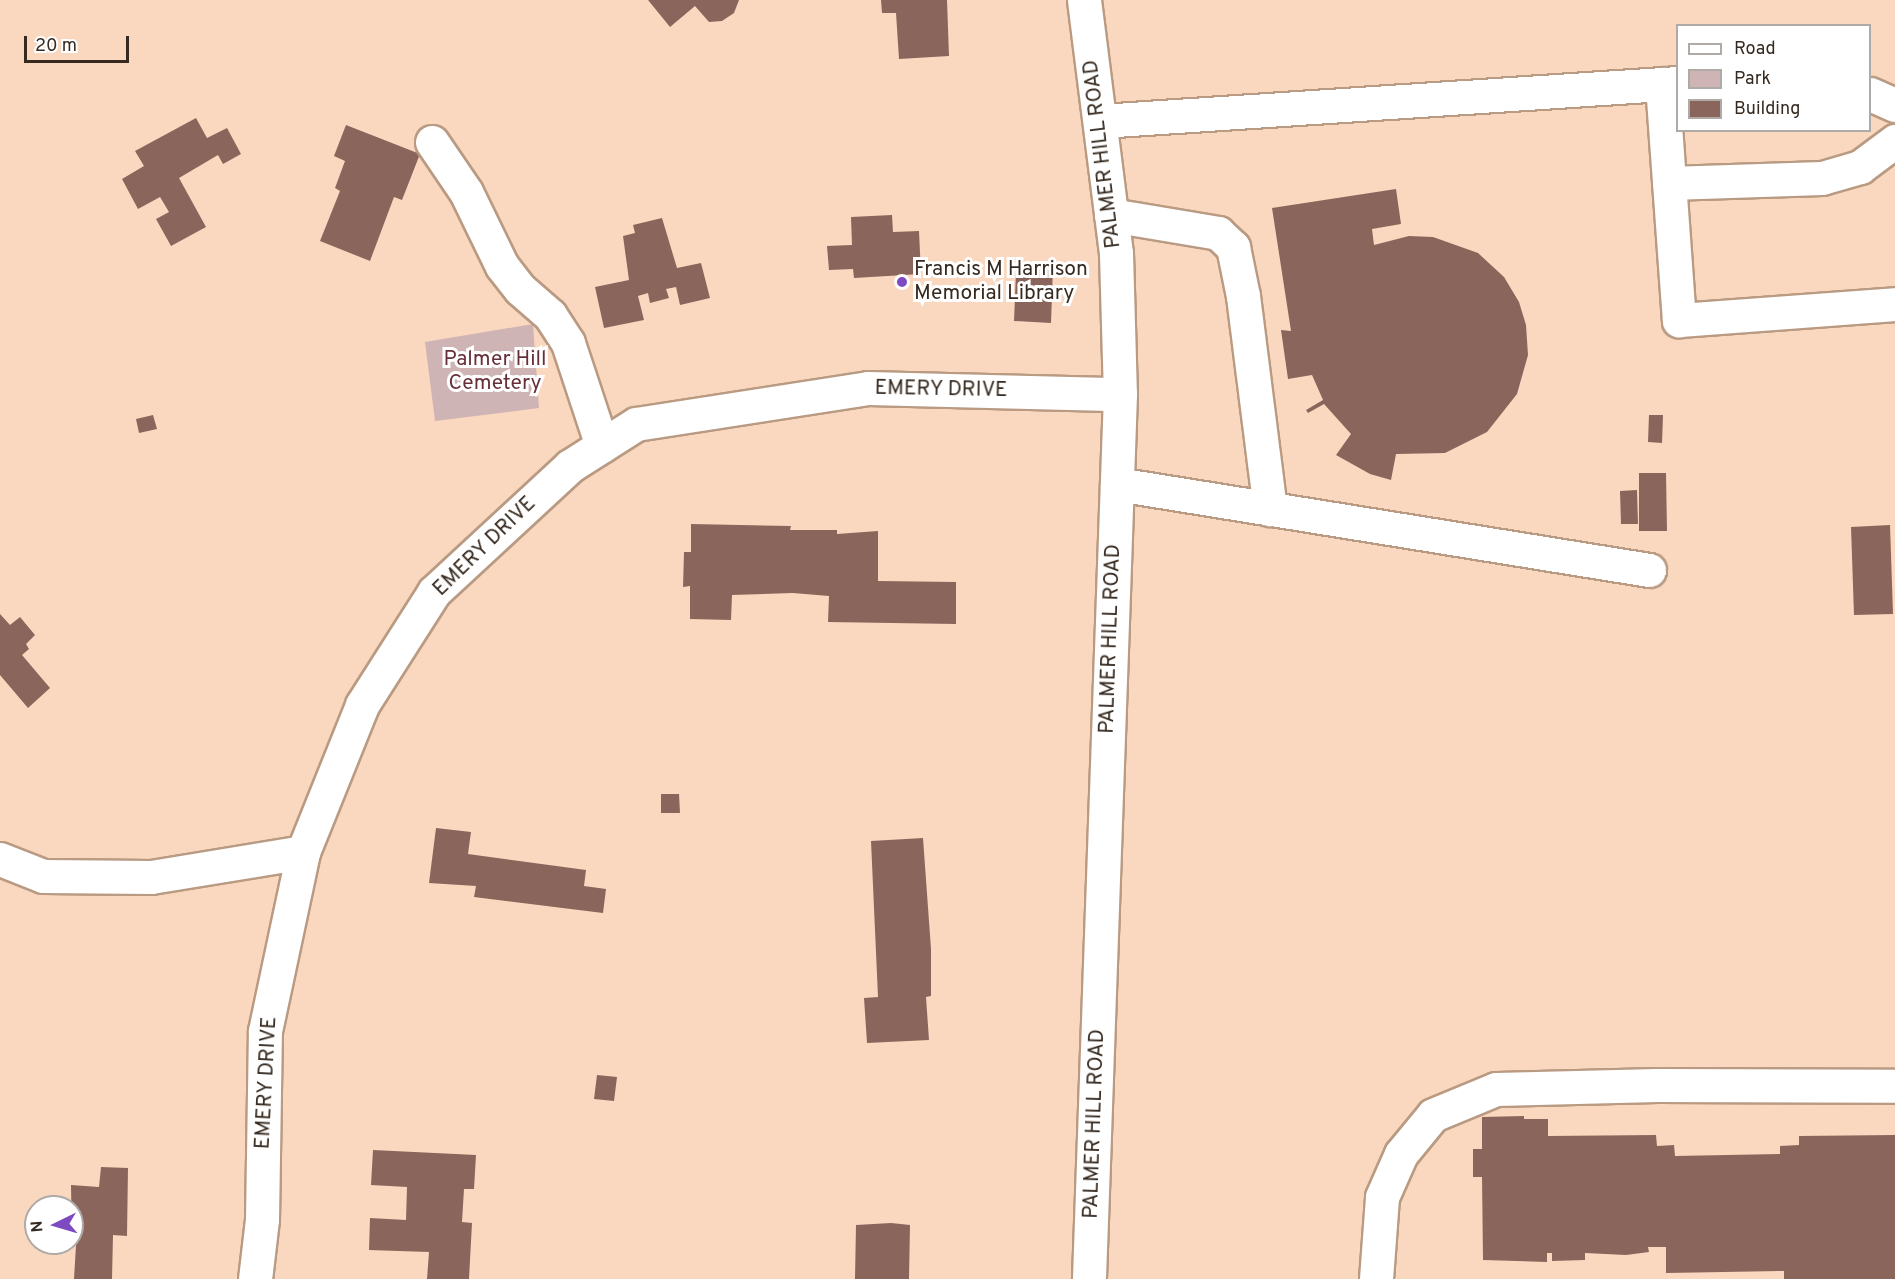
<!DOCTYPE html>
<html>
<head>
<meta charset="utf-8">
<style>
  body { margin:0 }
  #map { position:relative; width:1895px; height:1279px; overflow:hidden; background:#f9d8bf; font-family:Overpass,sans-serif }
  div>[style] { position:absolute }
  .green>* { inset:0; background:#cfb4b6 }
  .building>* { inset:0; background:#8a655b }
  .roads { filter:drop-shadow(2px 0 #b99a82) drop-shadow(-2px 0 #b99a82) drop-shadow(0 2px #b99a82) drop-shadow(0 -2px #b99a82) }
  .minor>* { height:33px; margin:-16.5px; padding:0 16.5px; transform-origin:16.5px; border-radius:16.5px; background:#fff }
  .major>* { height:33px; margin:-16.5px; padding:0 16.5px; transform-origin:16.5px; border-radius:16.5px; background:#fff }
  .dots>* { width:16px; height:16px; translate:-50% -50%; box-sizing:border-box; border:3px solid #fff; border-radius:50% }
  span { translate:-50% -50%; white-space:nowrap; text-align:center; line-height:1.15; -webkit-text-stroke:6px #fff; paint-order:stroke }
  .street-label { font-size:21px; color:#362a20 }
  .poi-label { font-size:21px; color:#362a20 }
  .left { translate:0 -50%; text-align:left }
  .park-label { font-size:21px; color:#672e38 }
  .legend { position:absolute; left:1676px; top:24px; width:195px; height:108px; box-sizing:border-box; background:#fff; border:2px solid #afaaa6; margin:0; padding:8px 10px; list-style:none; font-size:18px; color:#362a20 }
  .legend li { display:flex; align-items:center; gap:12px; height:30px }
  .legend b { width:30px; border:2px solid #afaaa6 }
  .north { position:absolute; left:24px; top:1195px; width:60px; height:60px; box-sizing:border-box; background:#fff; border:2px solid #afaaa6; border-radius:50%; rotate:265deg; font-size:16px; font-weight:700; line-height:24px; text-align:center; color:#362a20 }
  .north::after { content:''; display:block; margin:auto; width:21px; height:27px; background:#7d4ac1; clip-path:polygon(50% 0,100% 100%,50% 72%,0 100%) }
  .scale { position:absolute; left:24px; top:36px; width:105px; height:27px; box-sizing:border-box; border:3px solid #362a20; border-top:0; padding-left:8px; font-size:18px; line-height:21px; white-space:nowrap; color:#362a20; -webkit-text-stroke:4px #fff; paint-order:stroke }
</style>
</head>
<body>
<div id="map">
  <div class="green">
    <i style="clip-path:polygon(533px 324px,539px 408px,435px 421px,425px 342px)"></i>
  </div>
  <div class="building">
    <i style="clip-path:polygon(648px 0,739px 0,734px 13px,722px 21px,709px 22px,695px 6px,670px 27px)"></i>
    <i style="clip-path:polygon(881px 0,947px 0,949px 56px,899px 59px,896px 13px,882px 13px)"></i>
    <i style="clip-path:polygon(196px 118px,207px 138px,227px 128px,241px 154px,223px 164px,218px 155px,179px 178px,206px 227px,171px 246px,156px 219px,169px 212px,160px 197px,138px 209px,122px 179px,144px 166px,135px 151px)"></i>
    <i style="clip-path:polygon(346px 125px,420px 154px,402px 200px,394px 197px,370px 261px,320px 241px,340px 191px,335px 188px,345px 161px,334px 156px)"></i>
    <i style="clip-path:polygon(1396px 189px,1401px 224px,1372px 229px,1374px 245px,1409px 236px,1433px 237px,1478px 253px,1504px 277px,1519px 302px,1526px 325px,1528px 355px,1517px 394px,1487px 432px,1445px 453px,1396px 454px,1391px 480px,1370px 474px,1336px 455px,1351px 434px,1324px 404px,1308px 413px,1306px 410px,1323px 400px,1312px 375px,1288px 379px,1281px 330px,1291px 331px,1272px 208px)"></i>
    <i style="clip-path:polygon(892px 215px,893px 232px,919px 231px,921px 274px,854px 278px,853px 269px,829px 270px,827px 246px,852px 245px,851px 217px)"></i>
    <i style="clip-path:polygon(662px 218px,677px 268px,701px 263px,710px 298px,680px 305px,676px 287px,666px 289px,669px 298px,650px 303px,648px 293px,638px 296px,644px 320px,604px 328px,595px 287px,629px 280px,623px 236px,635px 233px,633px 225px)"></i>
    <i style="clip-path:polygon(1032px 267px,1053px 267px,1051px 323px,1014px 321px,1016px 272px,1032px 273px)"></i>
    <i style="clip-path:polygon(153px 415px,157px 429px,139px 433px,136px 419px)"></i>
    <i style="clip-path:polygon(1649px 415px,1663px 415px,1662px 443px,1648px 442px)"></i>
    <i style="clip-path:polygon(1639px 473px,1666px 473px,1667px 531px,1639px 531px)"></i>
    <i style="clip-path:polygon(1637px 490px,1638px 524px,1621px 524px,1620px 491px)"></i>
    <i style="clip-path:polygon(691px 524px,791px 526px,790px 530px,837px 530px,837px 534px,878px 531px,878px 581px,956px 582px,956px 624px,828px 622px,829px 596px,793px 593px,732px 595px,731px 620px,690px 619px,690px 586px,683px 587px,684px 552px,691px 552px)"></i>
    <i style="clip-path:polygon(1890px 525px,1893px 614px,1854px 615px,1851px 527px)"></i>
    <i style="clip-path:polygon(0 614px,10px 625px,20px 617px,35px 635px,26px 644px,29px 649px,22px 655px,50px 688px,28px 708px,0 675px)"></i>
    <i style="clip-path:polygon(661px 794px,679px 794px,680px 813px,661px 813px)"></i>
    <i style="clip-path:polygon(436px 828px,471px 832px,468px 854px,586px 870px,584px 886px,606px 889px,603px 913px,474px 897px,476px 886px,429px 883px)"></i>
    <i style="clip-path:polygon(923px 838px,931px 949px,931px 996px,926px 997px,929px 1040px,867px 1043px,864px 998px,878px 997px,871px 841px)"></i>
    <i style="clip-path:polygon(597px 1075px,617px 1077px,614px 1101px,594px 1099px)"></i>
    <i style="clip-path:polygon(1524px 1116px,1524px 1119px,1548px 1119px,1548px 1136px,1656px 1135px,1657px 1146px,1674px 1145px,1675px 1156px,1780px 1154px,1780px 1146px,1799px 1145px,1799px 1136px,1895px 1135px,1895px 1279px,1784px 1279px,1784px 1271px,1666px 1273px,1666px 1247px,1648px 1247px,1649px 1252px,1626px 1255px,1585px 1253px,1585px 1260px,1552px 1261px,1552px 1253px,1547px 1253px,1547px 1262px,1483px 1260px,1482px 1177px,1473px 1177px,1473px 1149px,1482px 1149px,1482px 1117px)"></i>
    <i style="clip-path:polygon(373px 1150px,476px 1155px,474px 1189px,464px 1189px,462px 1222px,472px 1223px,469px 1279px,427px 1279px,429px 1252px,369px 1250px,370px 1218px,406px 1220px,407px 1187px,371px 1185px)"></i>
    <i style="clip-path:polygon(101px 1167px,128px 1168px,127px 1236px,113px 1235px,112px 1279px,74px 1279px,76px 1245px,72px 1245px,71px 1185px,99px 1187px)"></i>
    <i style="clip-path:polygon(891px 1223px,910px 1225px,909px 1279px,855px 1279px,856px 1225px)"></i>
  </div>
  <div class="roads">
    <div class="minor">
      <i style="left:1662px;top:84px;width:237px;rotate:85.9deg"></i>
      <i style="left:1679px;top:320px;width:217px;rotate:-4.2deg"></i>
      <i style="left:1870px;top:94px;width:27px;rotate:24deg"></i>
      <i style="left:1100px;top:121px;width:579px;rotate:-3.76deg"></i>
      <i style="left:432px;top:142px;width:60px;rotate:55.8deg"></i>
      <i style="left:466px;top:192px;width:82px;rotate:64.1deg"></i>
      <i style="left:502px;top:266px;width:29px;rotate:52deg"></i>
      <i style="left:520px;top:289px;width:40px;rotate:41deg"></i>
      <i style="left:550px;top:315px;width:33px;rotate:57deg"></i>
      <i style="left:568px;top:343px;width:108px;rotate:71.7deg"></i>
      <i style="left:1669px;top:183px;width:153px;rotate:-1.9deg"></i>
      <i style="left:1822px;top:178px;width:40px;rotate:-16deg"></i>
      <i style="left:1860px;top:167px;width:44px;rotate:-36.6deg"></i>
      <i style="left:1111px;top:215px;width:109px;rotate:9.5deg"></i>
      <i style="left:1218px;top:233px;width:21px;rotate:43deg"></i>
      <i style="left:1233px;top:247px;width:50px;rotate:78.5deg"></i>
      <i style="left:1243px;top:296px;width:215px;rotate:82.8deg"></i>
      <i style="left:1117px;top:484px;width:539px;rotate:9.18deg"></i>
      <i style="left:0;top:859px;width:46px;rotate:21.6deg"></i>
      <i style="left:43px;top:876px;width:108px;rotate:0.5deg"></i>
      <i style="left:151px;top:877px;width:154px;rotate:-9.3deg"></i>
      <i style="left:255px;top:1279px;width:60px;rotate:-83.3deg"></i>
      <i style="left:262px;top:1219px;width:188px;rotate:-89.1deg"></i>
      <i style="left:265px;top:1031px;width:183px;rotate:-78deg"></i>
      <i style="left:303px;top:852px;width:158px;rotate:-68.1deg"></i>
      <i style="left:362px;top:705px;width:134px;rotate:-57.5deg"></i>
      <i style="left:434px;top:592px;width:185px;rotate:-42.8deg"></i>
      <i style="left:570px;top:466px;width:78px;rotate:-32.5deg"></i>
      <i style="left:636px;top:424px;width:235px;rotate:-8.8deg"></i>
      <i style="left:868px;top:388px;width:252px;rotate:1.4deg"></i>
      <i style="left:1376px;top:1279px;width:82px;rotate:-85.8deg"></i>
      <i style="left:1382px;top:1197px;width:47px;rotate:-66.2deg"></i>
      <i style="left:1401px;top:1154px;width:50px;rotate:-50.6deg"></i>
      <i style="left:1433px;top:1115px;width:68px;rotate:-22.4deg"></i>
      <i style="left:1496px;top:1089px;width:161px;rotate:-1.4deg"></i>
      <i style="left:1657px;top:1085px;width:238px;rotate:0.2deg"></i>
    </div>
    <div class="major">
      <i style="left:1084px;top:0;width:255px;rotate:82.8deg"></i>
      <i style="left:1116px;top:253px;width:141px;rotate:88.4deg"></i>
      <i style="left:1120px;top:394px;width:886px;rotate:92.01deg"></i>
    </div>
  </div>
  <div class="dots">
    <i style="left:902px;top:282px;background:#7d4ac1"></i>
  </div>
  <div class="street-label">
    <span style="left:1103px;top:154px;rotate:-97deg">PALMER HILL ROAD</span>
    <span style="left:941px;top:390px;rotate:1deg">EMERY DRIVE</span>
    <span style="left:485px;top:547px;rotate:-44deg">EMERY DRIVE</span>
    <span style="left:1111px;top:639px;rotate:-88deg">PALMER HILL ROAD</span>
    <span style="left:267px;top:1083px;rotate:-87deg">EMERY DRIVE</span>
    <span style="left:1095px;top:1124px;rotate:-88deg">PALMER HILL ROAD</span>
  </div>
  <div class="poi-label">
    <span class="left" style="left:914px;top:282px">Francis M Harrison<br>Memorial Library</span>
  </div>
  <div class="park-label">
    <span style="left:495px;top:372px">Palmer Hill<br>Cemetery</span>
  </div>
  <ul class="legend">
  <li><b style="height:8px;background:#fff"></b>Road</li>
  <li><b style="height:16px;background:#cfb4b6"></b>Park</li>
  <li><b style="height:16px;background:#8a655b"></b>Building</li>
  </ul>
  <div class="north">N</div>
  <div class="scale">20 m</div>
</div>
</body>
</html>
